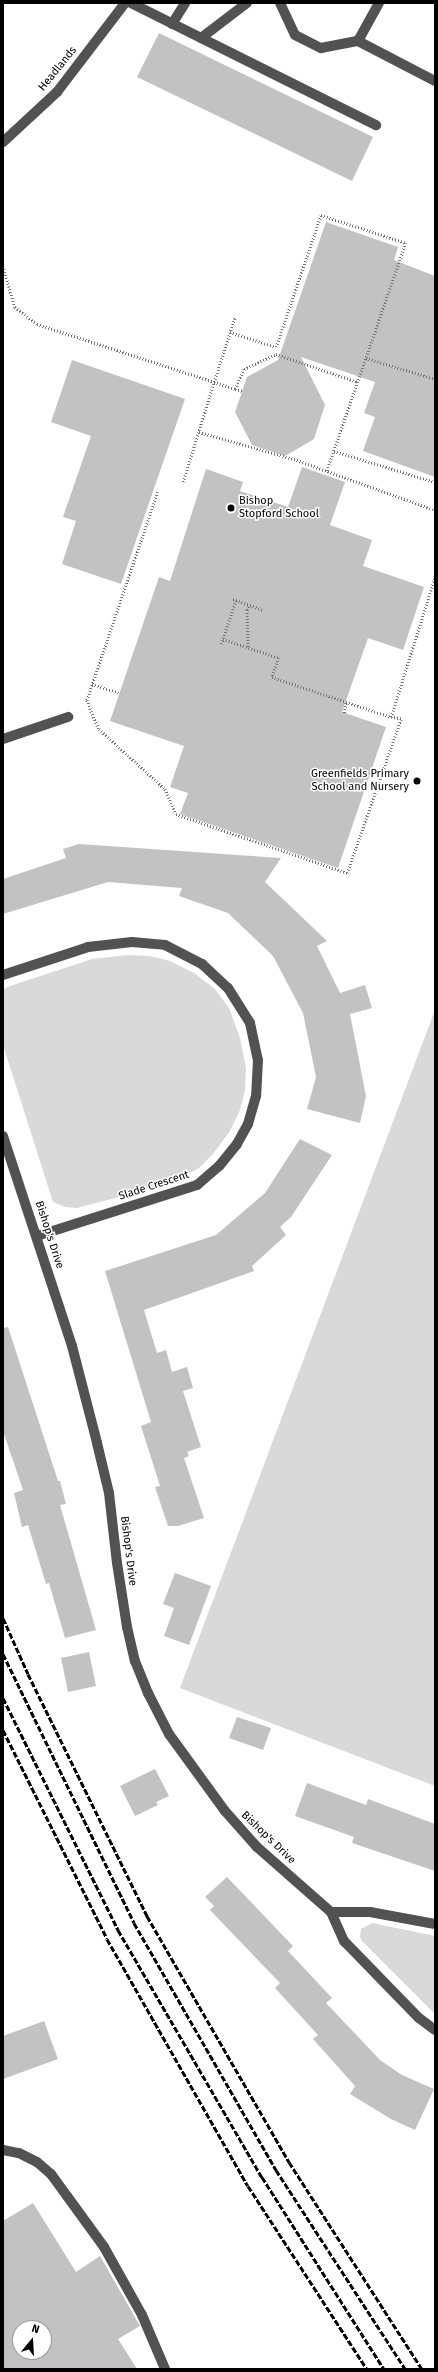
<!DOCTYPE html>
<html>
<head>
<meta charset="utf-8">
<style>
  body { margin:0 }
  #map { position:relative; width:438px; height:2372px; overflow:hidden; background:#fff; font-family:"Fira Sans",sans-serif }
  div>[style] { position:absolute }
  .green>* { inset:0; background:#d9d9d9 }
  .building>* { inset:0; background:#c2c2c2 }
  .path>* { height:2.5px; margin-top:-1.25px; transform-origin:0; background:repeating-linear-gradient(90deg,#747474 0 1px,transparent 0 3px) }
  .minor>* { height:10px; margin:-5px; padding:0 5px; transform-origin:5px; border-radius:5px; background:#525252 }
  .rail>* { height:3px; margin-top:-1.5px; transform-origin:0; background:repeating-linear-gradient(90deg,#000 0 6px,transparent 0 8px) }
  .dots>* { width:11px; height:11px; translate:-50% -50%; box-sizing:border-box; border:2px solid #fff; border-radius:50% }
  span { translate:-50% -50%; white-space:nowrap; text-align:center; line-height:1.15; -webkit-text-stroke:3px #fff; paint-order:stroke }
  .street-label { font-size:11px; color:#000 }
  .poi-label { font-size:11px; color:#000 }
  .left { translate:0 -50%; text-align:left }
  .right { translate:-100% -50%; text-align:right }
  .frame { position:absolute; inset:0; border:4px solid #000; pointer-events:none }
  .north { position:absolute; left:12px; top:2320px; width:40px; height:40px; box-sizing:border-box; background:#fff; border:1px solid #999; border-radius:50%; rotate:18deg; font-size:11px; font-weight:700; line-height:16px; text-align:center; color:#000 }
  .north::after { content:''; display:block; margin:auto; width:14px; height:18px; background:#000; clip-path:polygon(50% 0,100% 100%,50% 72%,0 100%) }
</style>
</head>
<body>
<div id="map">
  <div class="green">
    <i style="clip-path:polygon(128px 955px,150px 956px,170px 961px,194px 973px,215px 989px,229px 1008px,240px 1038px,246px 1068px,245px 1090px,240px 1110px,230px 1131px,213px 1154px,199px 1168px,181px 1178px,157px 1187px,77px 1208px,65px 1207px,53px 1202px,3px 1045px,3px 991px,7px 987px,92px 959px)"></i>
    <i style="clip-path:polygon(435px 1010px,435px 1786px,180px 1688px)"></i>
    <i style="clip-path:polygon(372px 1923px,435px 1936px,435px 2014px,362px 1941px,360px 1937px,361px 1929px)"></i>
  </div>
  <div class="building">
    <i style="clip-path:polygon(159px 33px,373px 137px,352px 181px,137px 77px)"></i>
    <i style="clip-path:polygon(326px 222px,398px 247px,394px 260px,435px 276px,435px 477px,363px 451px,375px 417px,364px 413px,375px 382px,301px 357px,325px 405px,314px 439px,285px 456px,252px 445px,235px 412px,247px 377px,278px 360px)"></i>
    <i style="clip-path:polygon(72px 360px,185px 399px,121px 584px,62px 564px,76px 521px,63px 517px,91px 436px,51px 422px)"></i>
    <i style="clip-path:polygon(302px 467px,345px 482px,330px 525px,372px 540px,363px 566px,424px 587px,403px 650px,368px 638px,342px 712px,386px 727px,338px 868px,180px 814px,188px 793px,170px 787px,184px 746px,110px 721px,159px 577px,170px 581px,206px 469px,243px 482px,240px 491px,288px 507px)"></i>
    <i style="clip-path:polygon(79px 844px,281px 858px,265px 882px,327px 941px,317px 946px,340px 993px,365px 985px,372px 1008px,350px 1014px,366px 1096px,360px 1123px,307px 1109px,316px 1077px,303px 1013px,273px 956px,228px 913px,179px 896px,182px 888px,108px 882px,3px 914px,3px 879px,66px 858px,63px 849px)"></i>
    <i style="clip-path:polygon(300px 1139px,332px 1155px,291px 1217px,280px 1227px,286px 1235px,252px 1266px,254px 1271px,144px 1310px,157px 1353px,166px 1350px,172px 1372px,187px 1367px,193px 1388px,183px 1391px,201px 1447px,187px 1452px,189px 1456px,184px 1458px,204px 1518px,178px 1526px,168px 1526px,155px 1487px,160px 1486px,141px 1426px,151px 1422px,105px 1271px,216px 1235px,265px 1193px)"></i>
    <i style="clip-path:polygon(8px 1327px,58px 1481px,60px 1481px,66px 1504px,60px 1505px,96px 1630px,65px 1638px,49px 1583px,46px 1584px,28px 1525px,22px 1527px,14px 1493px,23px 1490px,3px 1431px,3px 1328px)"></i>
    <i style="clip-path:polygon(175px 1573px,211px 1586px,189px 1645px,164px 1636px,174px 1608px,163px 1604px)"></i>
    <i style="clip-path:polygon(89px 1652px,96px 1686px,68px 1692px,61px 1658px)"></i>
    <i style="clip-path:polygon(237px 1717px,271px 1728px,263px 1750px,229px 1738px)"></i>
    <i style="clip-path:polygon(155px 1769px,169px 1796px,156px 1802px,158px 1805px,135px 1816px,120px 1786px)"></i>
    <i style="clip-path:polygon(307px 1783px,366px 1805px,368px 1799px,435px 1824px,435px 1871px,352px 1843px,354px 1837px,295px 1816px)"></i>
    <i style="clip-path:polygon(227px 1877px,293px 1946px,288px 1951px,332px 1998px,326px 2003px,380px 2060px,402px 2075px,434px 2089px,415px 2130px,391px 2119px,350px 2094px,355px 2086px,313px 2039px,318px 2035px,275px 1988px,280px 1983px,210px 1910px,214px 1906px,205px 1897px)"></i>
    <i style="clip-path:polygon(44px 2021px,58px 2059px,3px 2079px,3px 2036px)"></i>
    <i style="clip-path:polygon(evenodd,33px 2203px,76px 2272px,100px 2256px,140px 2326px,118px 2339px,137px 2369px,3px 2369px,3px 2221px,33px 2203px,20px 2328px,44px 2328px,44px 2352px,20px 2352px,20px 2328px)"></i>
  </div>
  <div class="path">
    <i style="left:3px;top:266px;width:43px;rotate:73.7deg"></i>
    <i style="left:15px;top:307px;width:28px;rotate:38deg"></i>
    <i style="left:37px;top:324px;width:186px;rotate:18.1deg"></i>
    <i style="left:214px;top:382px;width:68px;rotate:-72.1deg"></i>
    <i style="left:230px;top:332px;width:48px;rotate:18.1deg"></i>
    <i style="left:276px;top:347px;width:139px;rotate:-71.2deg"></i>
    <i style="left:321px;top:215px;width:89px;rotate:18.2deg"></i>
    <i style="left:406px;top:243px;width:241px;rotate:109.1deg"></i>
    <i style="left:366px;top:358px;width:72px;rotate:16.9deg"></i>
    <i style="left:235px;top:389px;width:8px;rotate:14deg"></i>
    <i style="left:199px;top:432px;width:99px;rotate:15.9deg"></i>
    <i style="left:294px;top:459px;width:150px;rotate:19.9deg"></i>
    <i style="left:334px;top:451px;width:106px;rotate:17.1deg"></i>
    <i style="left:183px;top:482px;width:105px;rotate:-72.8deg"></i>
    <i style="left:214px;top:382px;width:22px;rotate:18deg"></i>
    <i style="left:235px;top:389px;width:22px;rotate:-66deg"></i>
    <i style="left:244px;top:369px;width:35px;rotate:-25deg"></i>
    <i style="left:276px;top:354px;width:87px;rotate:18.9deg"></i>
    <i style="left:158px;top:492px;width:220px;rotate:108.8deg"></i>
    <i style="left:87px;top:700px;width:31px;rotate:68deg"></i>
    <i style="left:99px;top:729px;width:89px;rotate:42.3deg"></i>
    <i style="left:165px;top:789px;width:27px;rotate:66deg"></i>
    <i style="left:176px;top:814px;width:181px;rotate:19deg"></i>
    <i style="left:347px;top:873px;width:163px;rotate:-70.7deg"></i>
    <i style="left:401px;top:719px;width:10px;rotate:-169deg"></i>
    <i style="left:391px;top:717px;width:147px;rotate:-72.6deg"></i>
    <i style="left:233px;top:599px;width:33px;rotate:20deg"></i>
    <i style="left:223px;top:639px;width:59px;rotate:18.7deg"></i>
    <i style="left:279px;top:658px;width:20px;rotate:110deg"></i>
    <i style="left:272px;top:677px;width:126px;rotate:18.6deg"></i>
    <i style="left:221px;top:644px;width:46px;rotate:-71.2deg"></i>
    <i style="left:248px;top:647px;width:37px;rotate:-92deg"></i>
    <i style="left:247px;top:610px;width:5px;rotate:-68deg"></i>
    <i style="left:92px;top:684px;width:28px;rotate:18deg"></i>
    <i style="left:344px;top:713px;width:11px;rotate:-80deg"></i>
  </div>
  <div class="minor">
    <i style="left:131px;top:3px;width:274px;rotate:26.5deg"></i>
    <i style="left:280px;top:3px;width:35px;rotate:65deg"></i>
    <i style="left:295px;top:35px;width:29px;rotate:27deg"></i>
    <i style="left:321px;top:48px;width:38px;rotate:-11deg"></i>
    <i style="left:358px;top:41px;width:43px;rotate:-61.1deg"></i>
    <i style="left:172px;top:24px;width:25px;rotate:-58deg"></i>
    <i style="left:201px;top:38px;width:58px;rotate:-37.3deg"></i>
    <i style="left:358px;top:41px;width:87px;rotate:27.5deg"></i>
    <i style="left:3px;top:142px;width:74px;rotate:-42.8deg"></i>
    <i style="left:57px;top:92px;width:112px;rotate:-52.6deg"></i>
    <i style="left:3px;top:739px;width:69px;rotate:-18.7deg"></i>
    <i style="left:3px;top:975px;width:89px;rotate:-18.2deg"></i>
    <i style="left:88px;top:947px;width:44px;rotate:-6.5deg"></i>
    <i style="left:132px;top:942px;width:33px;rotate:5deg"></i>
    <i style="left:165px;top:945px;width:42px;rotate:27.2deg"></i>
    <i style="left:202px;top:964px;width:35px;rotate:43deg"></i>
    <i style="left:228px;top:988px;width:41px;rotate:57.8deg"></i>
    <i style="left:250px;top:1023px;width:38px;rotate:78deg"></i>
    <i style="left:258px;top:1060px;width:36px;rotate:93deg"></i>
    <i style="left:256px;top:1096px;width:29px;rotate:106deg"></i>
    <i style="left:248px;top:1124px;width:23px;rotate:119deg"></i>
    <i style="left:237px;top:1144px;width:28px;rotate:129deg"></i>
    <i style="left:219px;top:1166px;width:29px;rotate:139deg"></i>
    <i style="left:197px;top:1185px;width:168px;rotate:162.3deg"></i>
    <i style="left:3px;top:1136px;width:221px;rotate:71.8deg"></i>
    <i style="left:72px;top:1346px;width:100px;rotate:75.5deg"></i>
    <i style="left:97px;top:1443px;width:51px;rotate:76.5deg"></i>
    <i style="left:109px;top:1493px;width:70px;rotate:83.5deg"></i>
    <i style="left:117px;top:1563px;width:65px;rotate:81.1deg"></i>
    <i style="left:127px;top:1627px;width:35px;rotate:77deg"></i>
    <i style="left:135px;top:1661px;width:35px;rotate:68deg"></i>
    <i style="left:148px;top:1693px;width:46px;rotate:62.9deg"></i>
    <i style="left:169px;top:1734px;width:95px;rotate:54deg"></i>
    <i style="left:225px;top:1811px;width:48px;rotate:48.4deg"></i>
    <i style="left:257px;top:1847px;width:98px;rotate:41.3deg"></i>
    <i style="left:331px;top:1912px;width:32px;rotate:66deg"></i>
    <i style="left:344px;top:1941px;width:107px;rotate:45.8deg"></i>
    <i style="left:419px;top:2018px;width:20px;rotate:37deg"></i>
    <i style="left:331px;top:1912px;width:39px"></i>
    <i style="left:370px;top:1912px;width:66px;rotate:10.5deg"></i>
    <i style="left:3px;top:2150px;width:16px;rotate:11deg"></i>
    <i style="left:19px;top:2153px;width:20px;rotate:27deg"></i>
    <i style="left:37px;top:2162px;width:18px;rotate:41deg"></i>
    <i style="left:51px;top:2174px;width:27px;rotate:54deg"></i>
    <i style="left:67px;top:2196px;width:63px;rotate:54deg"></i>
    <i style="left:104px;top:2247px;width:78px;rotate:60.8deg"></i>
    <i style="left:142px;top:2315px;width:59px;rotate:66.9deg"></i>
  </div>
  <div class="rail">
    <i style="left:3px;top:1618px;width:61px;rotate:65.9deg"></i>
    <i style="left:28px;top:1674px;width:270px;rotate:63.8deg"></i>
    <i style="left:147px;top:1916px;width:284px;rotate:60deg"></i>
    <i style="left:289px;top:2162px;width:246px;rotate:57.3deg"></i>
    <i style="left:3px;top:1654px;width:299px;rotate:64deg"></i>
    <i style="left:134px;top:1923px;width:285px;rotate:60.1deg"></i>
    <i style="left:276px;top:2170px;width:237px;rotate:57deg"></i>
    <i style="left:3px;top:1698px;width:259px;rotate:63.6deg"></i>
    <i style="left:118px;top:1930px;width:286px;rotate:59.8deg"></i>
    <i style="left:262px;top:2177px;width:227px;rotate:57.6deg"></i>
    <i style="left:3px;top:1730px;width:233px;rotate:63.5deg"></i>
    <i style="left:107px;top:1939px;width:284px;rotate:60.3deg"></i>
    <i style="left:248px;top:2186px;width:218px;rotate:57deg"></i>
  </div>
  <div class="dots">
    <i style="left:231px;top:508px;background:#000"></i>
    <i style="left:417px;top:781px;background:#000"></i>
  </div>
  <div class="street-label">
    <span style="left:58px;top:69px;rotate:-51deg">Headlands</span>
    <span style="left:154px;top:1186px;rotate:-18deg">Slade Crescent</span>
    <span style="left:49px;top:1235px;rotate:72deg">Bishop's Drive</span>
    <span style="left:128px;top:1551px;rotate:83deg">Bishop's Drive</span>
    <span style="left:268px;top:1838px;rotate:44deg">Bishop's Drive</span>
  </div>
  <div class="poi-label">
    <span class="left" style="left:239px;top:508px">Bishop<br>Stopford School</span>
    <span class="right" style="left:409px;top:781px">Greenfields Primary<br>School and Nursery</span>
  </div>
  <div class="frame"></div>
  <div class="north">N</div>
</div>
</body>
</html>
